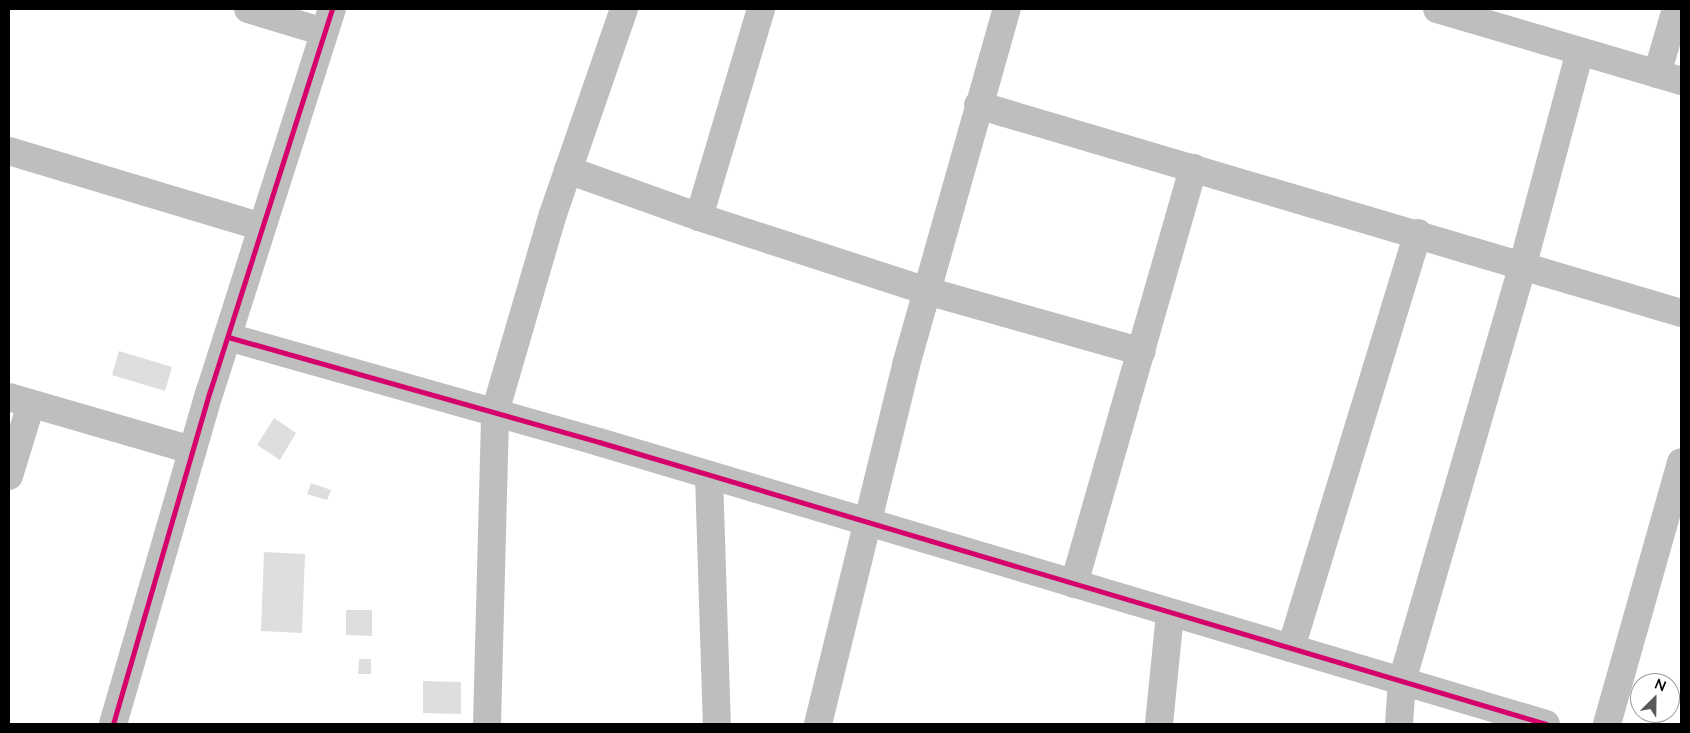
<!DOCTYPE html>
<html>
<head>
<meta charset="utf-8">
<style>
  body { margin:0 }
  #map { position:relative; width:1690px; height:733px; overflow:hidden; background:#fff; font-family:Lato,sans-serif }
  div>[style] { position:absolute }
  .building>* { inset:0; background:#dedede }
  .minor>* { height:28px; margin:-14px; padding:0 14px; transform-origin:14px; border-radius:14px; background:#bebebe }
  .cycleway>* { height:5px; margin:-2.5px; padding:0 2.5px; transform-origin:2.5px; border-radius:2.5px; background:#d6006c }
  span { translate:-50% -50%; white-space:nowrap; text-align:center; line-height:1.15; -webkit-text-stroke:4.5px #fff; paint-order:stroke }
  .frame { position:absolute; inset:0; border:10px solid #000; pointer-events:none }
  .north { position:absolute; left:1630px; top:673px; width:50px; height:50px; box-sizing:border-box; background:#fff; border:1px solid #999; border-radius:50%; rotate:23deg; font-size:14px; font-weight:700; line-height:20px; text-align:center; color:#000 }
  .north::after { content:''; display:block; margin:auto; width:18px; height:22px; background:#595959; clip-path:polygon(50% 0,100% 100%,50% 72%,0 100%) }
</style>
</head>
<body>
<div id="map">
  <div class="building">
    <i style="clip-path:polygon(119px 351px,172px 367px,165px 391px,112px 375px)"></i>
    <i style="clip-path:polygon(274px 418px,296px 433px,280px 460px,257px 445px)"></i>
    <i style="clip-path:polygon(311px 483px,331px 490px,327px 500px,307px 494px)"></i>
    <i style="clip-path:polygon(264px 552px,305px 554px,302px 633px,261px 631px)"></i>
    <i style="clip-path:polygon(346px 610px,372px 610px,372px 636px,346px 635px)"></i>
    <i style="clip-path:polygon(359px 659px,371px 659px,371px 674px,358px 674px)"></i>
    <i style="clip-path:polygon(423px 681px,461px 682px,461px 714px,423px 713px)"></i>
  </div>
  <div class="minor">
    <i style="left:248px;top:9px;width:79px;rotate:16.8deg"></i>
    <i style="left:1437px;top:9px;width:254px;rotate:16.4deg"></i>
    <i style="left:1657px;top:74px;width:68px;rotate:-73.7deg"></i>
    <i style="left:978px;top:105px;width:733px;rotate:16.48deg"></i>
    <i style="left:9px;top:151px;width:264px;rotate:16.7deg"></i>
    <i style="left:568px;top:170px;width:139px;rotate:19.7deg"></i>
    <i style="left:699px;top:217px;width:240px;rotate:18deg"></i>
    <i style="left:927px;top:291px;width:223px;rotate:15.8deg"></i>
    <i style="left:699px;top:217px;width:217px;rotate:-73.4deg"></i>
    <i style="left:228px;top:337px;width:386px;rotate:15.8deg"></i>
    <i style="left:599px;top:442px;width:988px;rotate:16.58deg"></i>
    <i style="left:9px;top:397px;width:191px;rotate:16.2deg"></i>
    <i style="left:709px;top:475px;width:249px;rotate:88.2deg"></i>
    <i style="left:9px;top:476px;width:75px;rotate:-73deg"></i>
    <i style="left:1074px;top:584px;width:433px;rotate:-74deg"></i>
    <i style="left:1291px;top:648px;width:434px;rotate:-73deg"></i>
    <i style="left:113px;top:724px;width:347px;rotate:-73.8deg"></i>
    <i style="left:210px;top:391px;width:401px;rotate:-72.3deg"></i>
    <i style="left:487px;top:724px;width:312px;rotate:-88.5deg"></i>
    <i style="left:495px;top:412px;width:206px;rotate:-73.7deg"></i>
    <i style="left:553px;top:214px;width:217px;rotate:-70.9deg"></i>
    <i style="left:818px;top:724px;width:370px;rotate:-76.2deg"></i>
    <i style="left:906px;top:365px;width:370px;rotate:-74.2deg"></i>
    <i style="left:1159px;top:724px;width:111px;rotate:-84.3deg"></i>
    <i style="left:1399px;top:724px;width:43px;rotate:-86deg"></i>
    <i style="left:1402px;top:681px;width:434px;rotate:-73.8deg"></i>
    <i style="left:1523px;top:264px;width:220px;rotate:-75deg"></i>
    <i style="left:1607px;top:724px;width:272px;rotate:-74.2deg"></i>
  </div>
  <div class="cycleway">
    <i style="left:228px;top:337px;width:386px;rotate:15.8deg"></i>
    <i style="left:599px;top:442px;width:988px;rotate:16.58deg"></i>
    <i style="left:113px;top:724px;width:347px;rotate:-73.8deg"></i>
    <i style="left:210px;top:391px;width:401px;rotate:-72.3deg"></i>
  </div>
  <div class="frame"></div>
  <div class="north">N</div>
</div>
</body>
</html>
